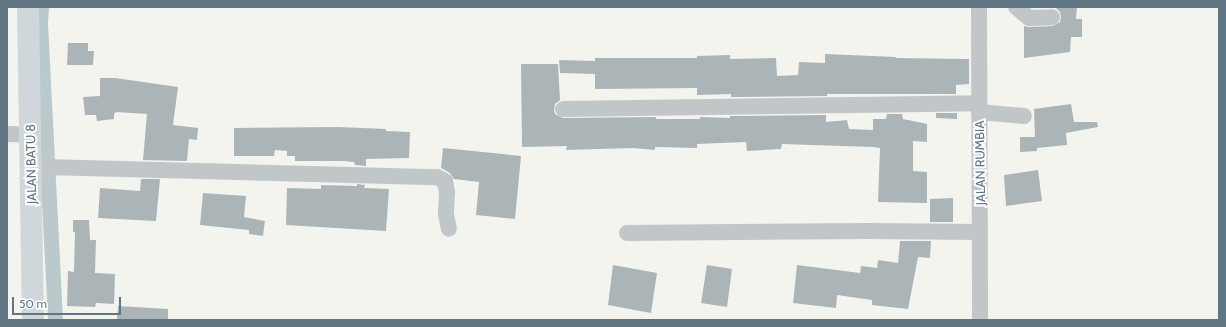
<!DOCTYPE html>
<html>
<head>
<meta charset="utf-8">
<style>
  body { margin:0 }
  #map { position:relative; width:1226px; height:327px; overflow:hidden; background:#f4f4ef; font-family:Cabin,sans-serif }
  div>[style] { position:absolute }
  .canal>* { height:15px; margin:-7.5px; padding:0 7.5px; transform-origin:7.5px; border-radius:7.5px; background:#bbc9cd }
  .building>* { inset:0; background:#abb5b8 }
  .street>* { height:16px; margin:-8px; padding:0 8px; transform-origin:8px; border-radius:8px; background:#c1c6c8 }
  .secondary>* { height:22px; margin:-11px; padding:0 11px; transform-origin:11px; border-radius:11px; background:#d0d7da }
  span { translate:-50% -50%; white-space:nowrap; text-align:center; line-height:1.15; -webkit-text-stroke:4px #fff; paint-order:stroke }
  .street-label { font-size:13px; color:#607783 }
  .frame { position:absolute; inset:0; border:8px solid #607783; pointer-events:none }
  .scale { position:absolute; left:12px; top:297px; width:109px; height:18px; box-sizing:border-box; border:2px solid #607783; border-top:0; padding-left:5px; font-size:12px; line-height:14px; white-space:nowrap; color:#607783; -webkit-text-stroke:3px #fff; paint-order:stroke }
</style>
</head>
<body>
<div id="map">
  <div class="canal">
    <i style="left:41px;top:7px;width:16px;rotate:94deg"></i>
    <i style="left:40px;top:23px;width:297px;rotate:87.1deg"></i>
  </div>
  <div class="building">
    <i style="clip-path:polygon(1031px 7px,1077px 7px,1076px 19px,1082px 19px,1082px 37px,1071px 37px,1070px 52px,1024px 58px,1024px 26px,1029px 27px,1053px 26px,1060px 22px,1061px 17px,1060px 12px,1056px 8px)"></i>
    <i style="clip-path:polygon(68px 43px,88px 43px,88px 51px,94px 51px,93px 65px,67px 65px)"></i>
    <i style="clip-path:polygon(825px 54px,896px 57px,896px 58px,969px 59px,969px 84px,956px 85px,956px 94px,827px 94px,827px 96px,731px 97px,731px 94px,697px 95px,697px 88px,595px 89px,595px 74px,560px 73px,559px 60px,595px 61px,595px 58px,697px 58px,697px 56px,730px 55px,730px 59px,776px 58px,777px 76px,798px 75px,799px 62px,825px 63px)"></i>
    <i style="clip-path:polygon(521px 64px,558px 64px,560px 100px,555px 104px,554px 110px,555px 114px,563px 118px,656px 117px,656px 119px,700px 119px,700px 117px,730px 118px,730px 116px,826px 115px,826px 122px,847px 120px,849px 129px,873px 130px,873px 119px,886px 119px,887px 114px,902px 114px,903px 119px,927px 124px,927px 142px,913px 141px,913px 171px,927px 172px,927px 203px,878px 202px,880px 148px,873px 147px,782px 144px,781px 149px,747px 151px,746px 142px,697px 144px,697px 148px,655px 147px,655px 150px,633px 148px,566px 150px,567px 146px,522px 147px)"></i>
    <i style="clip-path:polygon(100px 78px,115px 78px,178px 87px,173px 125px,198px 128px,197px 140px,189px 139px,187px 161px,143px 160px,147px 114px,116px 112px,114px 114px,114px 119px,97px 121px,96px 115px,85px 115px,83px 97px,100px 96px)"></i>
    <i style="clip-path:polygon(1071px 104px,1074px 122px,1097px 122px,1098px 127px,1066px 133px,1067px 145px,1037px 148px,1037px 151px,1020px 152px,1020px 137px,1035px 137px,1034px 109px)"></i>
    <i style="clip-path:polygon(936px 113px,957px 113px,957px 119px,936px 118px)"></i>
    <i style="clip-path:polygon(339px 127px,386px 129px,386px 131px,410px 132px,409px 158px,366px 159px,366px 166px,355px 165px,354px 162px,344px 161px,295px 161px,295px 156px,287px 156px,287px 151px,275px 150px,274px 156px,234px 156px,234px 128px)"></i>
    <i style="clip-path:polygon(443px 148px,521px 156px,515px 219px,476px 215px,479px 182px,454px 179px,450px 173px,441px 168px)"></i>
    <i style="clip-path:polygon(1038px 170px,1042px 201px,1006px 206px,1004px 175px)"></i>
    <i style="clip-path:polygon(141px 179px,160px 179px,156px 221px,98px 218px,100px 188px,140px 191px)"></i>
    <i style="clip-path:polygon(357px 184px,365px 185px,364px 188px,389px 189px,386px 231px,286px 225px,287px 188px,321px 189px,321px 185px,357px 186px)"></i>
    <i style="clip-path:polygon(203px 193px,246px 196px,244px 217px,265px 221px,263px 236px,249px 234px,249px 230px,200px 225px)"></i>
    <i style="clip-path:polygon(953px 198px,953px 222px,930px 222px,930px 199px)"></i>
    <i style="clip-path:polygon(73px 220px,89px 220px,90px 240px,96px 240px,95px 273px,115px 274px,114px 304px,96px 303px,95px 307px,67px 306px,68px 271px,74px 272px,75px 232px,73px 232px)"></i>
    <i style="clip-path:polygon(900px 241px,931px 241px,930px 258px,918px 257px,908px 309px,872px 305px,872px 300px,837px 295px,836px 308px,793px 303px,797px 265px,860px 273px,861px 266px,877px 268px,878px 260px,898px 263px)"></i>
    <i style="clip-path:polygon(613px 265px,657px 273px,651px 313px,608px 305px)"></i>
    <i style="clip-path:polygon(707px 265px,732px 269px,727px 307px,701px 303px)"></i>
    <i style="clip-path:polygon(118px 306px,168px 309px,168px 320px,117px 320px)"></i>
  </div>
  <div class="street">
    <i style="left:979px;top:7px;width:313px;rotate:89.8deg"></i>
    <i style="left:1016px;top:7px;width:17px;rotate:40deg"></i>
    <i style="left:1029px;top:18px;width:23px;rotate:-2deg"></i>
    <i style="left:563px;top:109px;width:416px;rotate:-0.8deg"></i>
    <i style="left:979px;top:112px;width:45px;rotate:5.1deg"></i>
    <i style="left:7px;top:134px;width:23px;rotate:2deg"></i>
    <i style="left:30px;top:170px;width:14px;rotate:-12deg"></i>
    <i style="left:44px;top:167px;width:393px;rotate:1.5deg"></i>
    <i style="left:437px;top:177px;width:9px;rotate:27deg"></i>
    <i style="left:445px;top:181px;width:11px;rotate:80deg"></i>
    <i style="left:447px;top:192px;width:22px;rotate:93deg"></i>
    <i style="left:446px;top:214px;width:15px;rotate:79deg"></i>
    <i style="left:627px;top:233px;width:240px;rotate:-0.5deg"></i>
    <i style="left:867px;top:231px;width:113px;rotate:0.5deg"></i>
  </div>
  <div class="secondary">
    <i style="left:28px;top:7px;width:313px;rotate:89.1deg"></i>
  </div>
  <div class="street-label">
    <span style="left:980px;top:163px;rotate:-91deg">JALAN RUMBIA</span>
    <span style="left:31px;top:164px;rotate:-91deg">JALAN BATU 8</span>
  </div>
  <div class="frame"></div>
  <div class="scale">50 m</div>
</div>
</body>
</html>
